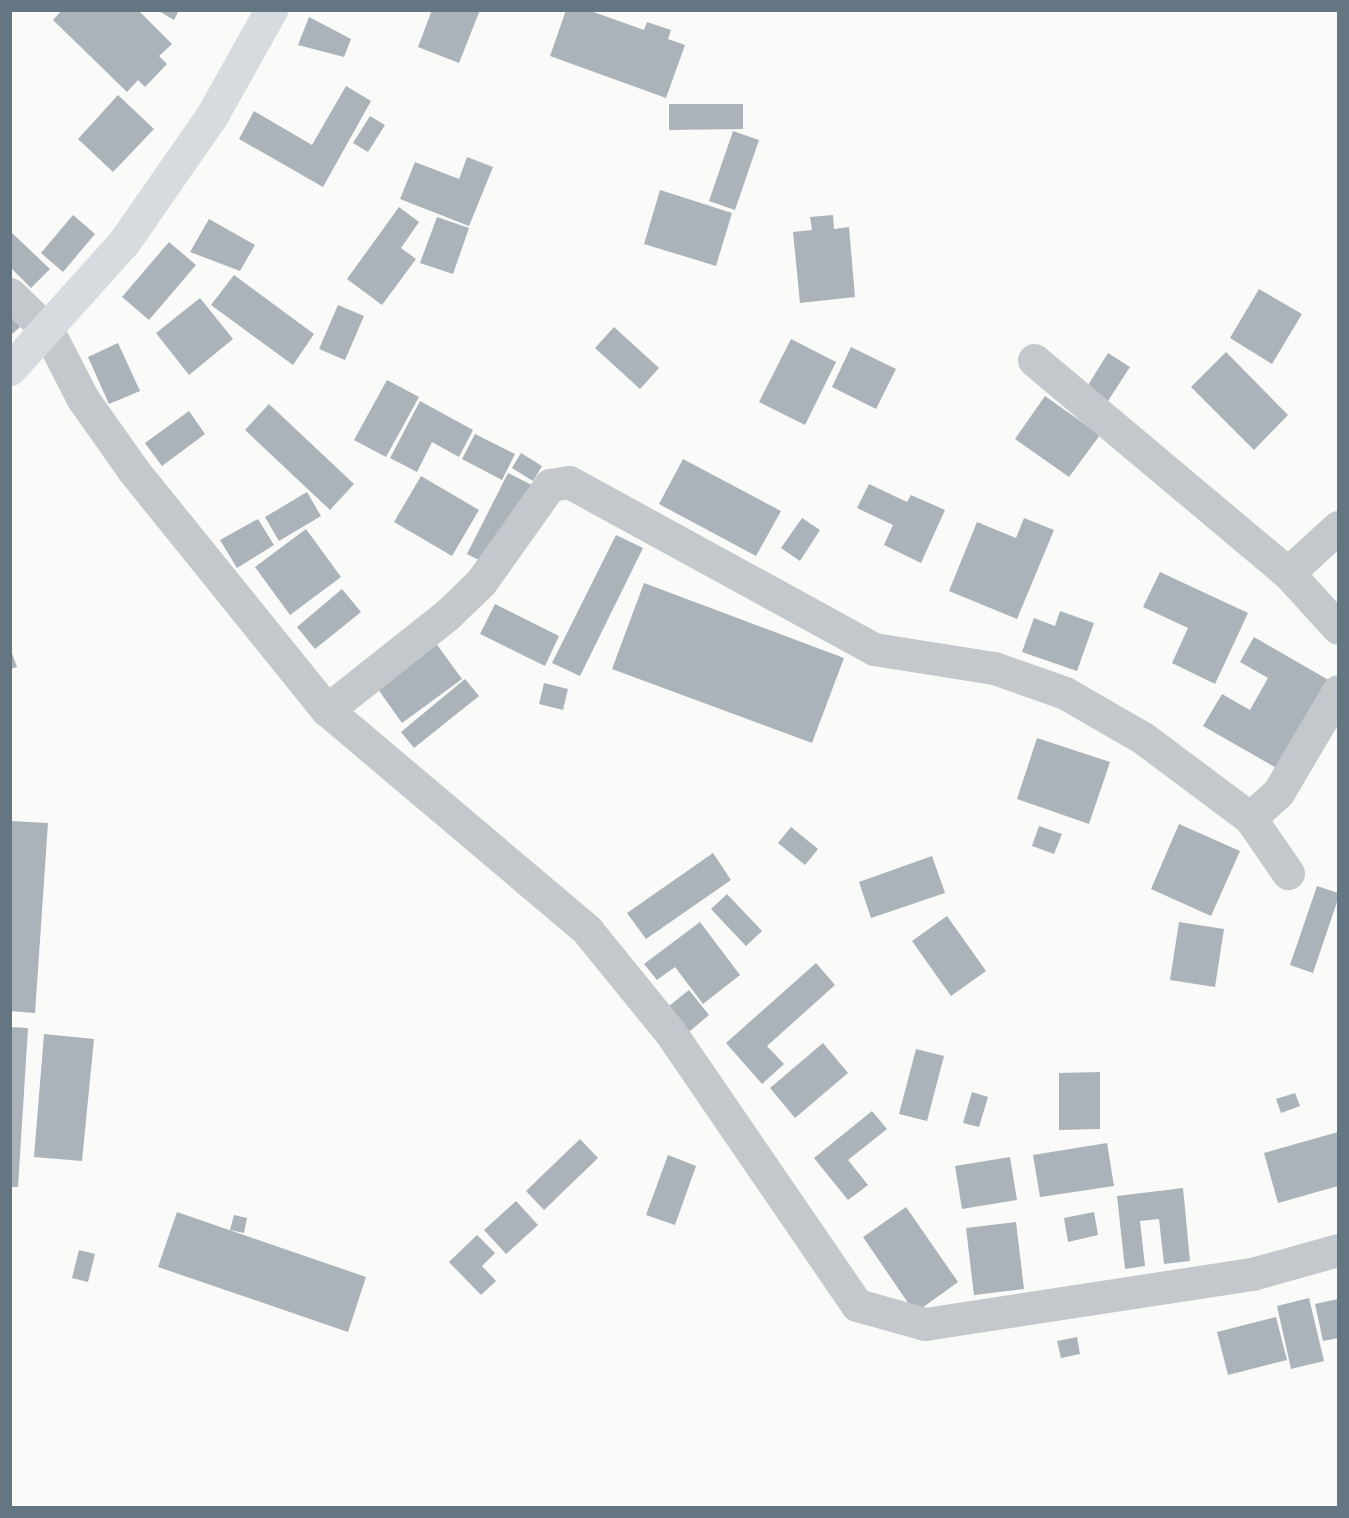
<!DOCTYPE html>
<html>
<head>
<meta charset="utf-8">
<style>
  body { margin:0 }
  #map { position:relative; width:1349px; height:1518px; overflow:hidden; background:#fafaf8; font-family:"Fira Sans Condensed",sans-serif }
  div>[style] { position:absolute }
  .building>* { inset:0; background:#aab3b9 }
  .minor>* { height:33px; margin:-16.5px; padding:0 16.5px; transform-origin:16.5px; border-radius:16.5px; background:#c3c8cc }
  .major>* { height:33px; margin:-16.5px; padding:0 16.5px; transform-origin:16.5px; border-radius:16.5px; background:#d6dbdf }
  span { translate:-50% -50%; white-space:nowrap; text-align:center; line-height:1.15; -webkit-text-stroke:6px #fff; paint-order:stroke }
  .frame { position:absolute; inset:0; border:12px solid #657683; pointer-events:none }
</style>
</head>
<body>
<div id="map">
  <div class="building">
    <i style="clip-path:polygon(62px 10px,138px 10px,172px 44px,159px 56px,167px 64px,145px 87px,138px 80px,127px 92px,53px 20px)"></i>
    <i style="clip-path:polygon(157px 10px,179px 10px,174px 20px)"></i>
    <i style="clip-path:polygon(432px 10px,480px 10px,459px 63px,418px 47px)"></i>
    <i style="clip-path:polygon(566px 10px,588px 10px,644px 30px,647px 22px,671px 30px,668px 39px,685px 45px,666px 98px,550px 56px)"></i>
    <i style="clip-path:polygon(309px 17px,351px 39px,344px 57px,298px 45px)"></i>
    <i style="clip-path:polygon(346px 86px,371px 101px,323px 187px,239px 139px,254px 111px,312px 145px)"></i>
    <i style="clip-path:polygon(118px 95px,154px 129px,113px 172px,78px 139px)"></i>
    <i style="clip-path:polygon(669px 104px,743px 104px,743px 129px,669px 130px)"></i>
    <i style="clip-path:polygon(370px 116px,385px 125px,368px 152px,353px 143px)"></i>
    <i style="clip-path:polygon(733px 131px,759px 140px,735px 210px,709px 201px)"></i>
    <i style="clip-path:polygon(467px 157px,493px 167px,469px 226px,400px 199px,415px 162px,459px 179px)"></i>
    <i style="clip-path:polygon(660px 190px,732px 213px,716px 266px,644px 244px)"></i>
    <i style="clip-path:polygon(399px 207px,419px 222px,401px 248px,416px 259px,382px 305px,347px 279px)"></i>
    <i style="clip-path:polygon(73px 215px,95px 234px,63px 272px,41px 253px)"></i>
    <i style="clip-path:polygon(833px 215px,834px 229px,849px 227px,855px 297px,800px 303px,793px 232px,812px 230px,810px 217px)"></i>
    <i style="clip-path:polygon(437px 217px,469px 228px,453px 274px,420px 263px)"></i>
    <i style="clip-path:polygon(209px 219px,255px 245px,240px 271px,190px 252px)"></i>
    <i style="clip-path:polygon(10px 231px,50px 269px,31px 288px,10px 267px)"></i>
    <i style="clip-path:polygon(169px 242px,196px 265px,149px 320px,122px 297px)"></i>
    <i style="clip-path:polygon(234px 275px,314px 334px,293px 365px,211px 305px)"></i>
    <i style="clip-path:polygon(1259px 289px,1302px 314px,1272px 364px,1230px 338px)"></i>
    <i style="clip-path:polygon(200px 298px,233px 339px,189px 375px,156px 333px)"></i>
    <i style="clip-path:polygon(338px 305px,364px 316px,345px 360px,319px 349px)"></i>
    <i style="clip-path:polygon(10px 315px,21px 326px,10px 336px)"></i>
    <i style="clip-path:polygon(614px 327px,659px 368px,640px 389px,595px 348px)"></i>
    <i style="clip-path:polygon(791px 339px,836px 362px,805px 425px,759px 402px)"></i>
    <i style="clip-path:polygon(118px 343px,140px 391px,109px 404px,88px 357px)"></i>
    <i style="clip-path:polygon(851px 347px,896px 369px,876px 409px,832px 387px)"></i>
    <i style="clip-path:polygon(1226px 352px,1288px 415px,1254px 450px,1191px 387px)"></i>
    <i style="clip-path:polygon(1108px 353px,1130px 367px,1106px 404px,1085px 390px)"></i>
    <i style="clip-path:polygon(387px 380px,419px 397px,386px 457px,354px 440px)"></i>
    <i style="clip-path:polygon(1045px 396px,1100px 435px,1069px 477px,1015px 439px)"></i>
    <i style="clip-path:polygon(420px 401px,473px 430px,459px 457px,432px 442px,417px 472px,390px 458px)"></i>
    <i style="clip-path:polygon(269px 404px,354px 484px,330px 510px,245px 430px)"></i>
    <i style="clip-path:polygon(189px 411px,205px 434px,162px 466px,145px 443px)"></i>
    <i style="clip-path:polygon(475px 434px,515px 454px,502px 480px,462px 459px)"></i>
    <i style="clip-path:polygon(521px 453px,542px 466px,533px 481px,512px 468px)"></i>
    <i style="clip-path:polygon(683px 459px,781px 511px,756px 556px,659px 504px)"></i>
    <i style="clip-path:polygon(508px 473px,532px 485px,491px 566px,467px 554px)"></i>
    <i style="clip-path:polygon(421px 476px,479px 510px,452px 556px,394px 522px)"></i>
    <i style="clip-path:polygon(869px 484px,907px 502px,911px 495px,945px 510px,921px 563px,884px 545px,893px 525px,857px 508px)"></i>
    <i style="clip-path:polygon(307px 492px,321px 516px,279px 541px,265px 517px)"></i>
    <i style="clip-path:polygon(802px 518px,820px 530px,800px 561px,781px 548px)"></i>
    <i style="clip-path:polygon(1024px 518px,1054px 530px,1017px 619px,949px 591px,977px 522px,1016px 538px)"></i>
    <i style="clip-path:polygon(258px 519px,274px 545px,237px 568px,220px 540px)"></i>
    <i style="clip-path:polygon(306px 529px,341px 577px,290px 615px,255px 567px)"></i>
    <i style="clip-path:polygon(616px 535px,643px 548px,580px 676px,552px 663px)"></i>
    <i style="clip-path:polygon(1160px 572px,1248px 613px,1215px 684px,1172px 663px,1188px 628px,1143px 607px)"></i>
    <i style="clip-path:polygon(644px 583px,844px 658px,812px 743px,612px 669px)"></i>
    <i style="clip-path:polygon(342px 589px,361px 612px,315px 649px,297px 627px)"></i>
    <i style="clip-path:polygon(495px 604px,559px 636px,545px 666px,480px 634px)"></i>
    <i style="clip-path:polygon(1060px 611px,1094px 623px,1077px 671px,1022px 652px,1034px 618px,1055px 626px)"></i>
    <i style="clip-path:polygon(1254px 637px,1332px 682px,1280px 770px,1203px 726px,1222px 694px,1250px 710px,1268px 678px,1240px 662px)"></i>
    <i style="clip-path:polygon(435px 642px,462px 679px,402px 723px,375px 685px)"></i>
    <i style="clip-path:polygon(10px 648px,17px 667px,10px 669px)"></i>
    <i style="clip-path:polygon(465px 679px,479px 696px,414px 748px,401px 732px)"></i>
    <i style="clip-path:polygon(544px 683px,568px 689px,563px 710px,539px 704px)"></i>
    <i style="clip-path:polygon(1037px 738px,1110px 762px,1089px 824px,1017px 799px)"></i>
    <i style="clip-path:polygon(10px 821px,48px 823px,35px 1013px,10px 1011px)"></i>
    <i style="clip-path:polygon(1179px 824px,1240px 851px,1211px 916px,1151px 889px)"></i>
    <i style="clip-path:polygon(1039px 826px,1062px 834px,1054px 854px,1032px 846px)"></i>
    <i style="clip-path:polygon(791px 827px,818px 849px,805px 865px,778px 843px)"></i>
    <i style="clip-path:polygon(713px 853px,731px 880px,646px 939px,627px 913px)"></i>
    <i style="clip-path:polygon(932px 856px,945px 893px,871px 918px,859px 882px)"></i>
    <i style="clip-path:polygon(1317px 886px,1338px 893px,1338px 899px,1313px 973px,1290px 965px)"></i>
    <i style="clip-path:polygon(727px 894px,762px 931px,746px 946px,711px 909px)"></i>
    <i style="clip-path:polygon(947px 916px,986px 971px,951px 996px,912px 941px)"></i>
    <i style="clip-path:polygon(700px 922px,740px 975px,703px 1004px,675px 967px,657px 980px,644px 964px)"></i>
    <i style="clip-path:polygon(1179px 922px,1224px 929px,1215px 987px,1170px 980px)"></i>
    <i style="clip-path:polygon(816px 963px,835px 985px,767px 1046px,784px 1064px,762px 1084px,726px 1043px)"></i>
    <i style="clip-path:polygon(689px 990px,709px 1015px,684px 1036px,664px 1010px)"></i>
    <i style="clip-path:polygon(10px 1027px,28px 1028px,18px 1187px,10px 1187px)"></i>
    <i style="clip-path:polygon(44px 1034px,94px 1039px,82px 1161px,34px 1157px)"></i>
    <i style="clip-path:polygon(823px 1043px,848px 1073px,795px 1118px,770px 1088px)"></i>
    <i style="clip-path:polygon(916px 1049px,944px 1056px,927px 1121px,899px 1114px)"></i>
    <i style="clip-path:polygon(1100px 1072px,1100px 1129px,1059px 1130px,1059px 1073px)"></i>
    <i style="clip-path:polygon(972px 1092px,988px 1097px,979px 1127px,963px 1123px)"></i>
    <i style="clip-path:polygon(1295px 1093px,1300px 1106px,1281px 1113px,1276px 1099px)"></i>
    <i style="clip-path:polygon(872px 1111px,887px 1129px,848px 1160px,868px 1185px,848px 1200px,814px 1158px)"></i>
    <i style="clip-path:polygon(1338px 1132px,1338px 1186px,1278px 1203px,1264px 1153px)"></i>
    <i style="clip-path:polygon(580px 1139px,598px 1158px,544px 1210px,526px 1191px)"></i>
    <i style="clip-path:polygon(1107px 1143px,1114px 1186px,1040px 1197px,1033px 1155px)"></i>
    <i style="clip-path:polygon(668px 1155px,696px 1166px,675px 1225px,646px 1215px)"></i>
    <i style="clip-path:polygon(1010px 1157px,1017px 1200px,962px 1209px,955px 1166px)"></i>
    <i style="clip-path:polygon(1183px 1188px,1190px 1261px,1164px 1264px,1159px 1219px,1140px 1221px,1145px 1266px,1125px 1269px,1117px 1196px)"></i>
    <i style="clip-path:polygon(516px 1201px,538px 1225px,506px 1254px,484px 1230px)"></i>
    <i style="clip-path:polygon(906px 1207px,958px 1282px,915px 1313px,863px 1237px)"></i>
    <i style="clip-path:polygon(177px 1212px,366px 1277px,348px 1332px,158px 1267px)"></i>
    <i style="clip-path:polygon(1094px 1212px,1098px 1235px,1068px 1242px,1064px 1218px)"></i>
    <i style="clip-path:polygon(234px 1215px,247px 1218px,244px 1233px,230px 1230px)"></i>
    <i style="clip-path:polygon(1016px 1222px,1024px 1289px,974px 1295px,966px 1228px)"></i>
    <i style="clip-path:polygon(477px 1235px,495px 1253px,482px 1266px,496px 1281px,481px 1295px,449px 1262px)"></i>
    <i style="clip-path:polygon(79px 1250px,95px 1254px,88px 1282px,72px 1278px)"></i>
    <i style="clip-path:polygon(1309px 1298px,1324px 1361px,1291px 1369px,1277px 1306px)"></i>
    <i style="clip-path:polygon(1338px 1299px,1338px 1338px,1323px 1341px,1315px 1304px)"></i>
    <i style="clip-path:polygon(1276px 1317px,1287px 1360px,1228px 1375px,1217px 1332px)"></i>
    <i style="clip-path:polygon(1077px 1337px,1080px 1354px,1061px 1358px,1057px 1341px)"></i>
  </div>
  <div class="minor">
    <i style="left:10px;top:294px;width:53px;rotate:44.2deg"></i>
    <i style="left:48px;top:331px;width:76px;rotate:62.8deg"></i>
    <i style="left:83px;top:399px;width:87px;rotate:54.8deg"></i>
    <i style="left:133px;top:470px;width:309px;rotate:51.1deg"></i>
    <i style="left:327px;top:710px;width:341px;rotate:40.2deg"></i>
    <i style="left:587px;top:930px;width:132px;rotate:50.9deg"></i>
    <i style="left:670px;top:1032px;width:331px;rotate:55.6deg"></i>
    <i style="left:857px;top:1305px;width:71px;rotate:15.6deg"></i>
    <i style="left:925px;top:1324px;width:331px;rotate:-8.7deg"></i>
    <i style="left:1252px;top:1274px;width:89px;rotate:-15.6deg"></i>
    <i style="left:1034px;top:360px;width:331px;rotate:40deg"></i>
    <i style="left:1288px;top:573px;width:74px;rotate:47.7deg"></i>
    <i style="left:1288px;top:573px;width:68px;rotate:-42.6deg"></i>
    <i style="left:327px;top:710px;width:153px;rotate:-38.4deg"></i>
    <i style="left:447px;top:615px;width:47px;rotate:-44.1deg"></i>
    <i style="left:481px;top:582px;width:119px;rotate:-54.6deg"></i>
    <i style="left:550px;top:485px;width:19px;rotate:-9deg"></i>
    <i style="left:569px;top:482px;width:348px;rotate:28.7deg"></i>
    <i style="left:874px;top:649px;width:121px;rotate:9deg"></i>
    <i style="left:994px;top:668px;width:75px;rotate:19.4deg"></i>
    <i style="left:1065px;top:693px;width:90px;rotate:30deg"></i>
    <i style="left:1143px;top:738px;width:134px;rotate:36.8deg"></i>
    <i style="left:1250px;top:818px;width:67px;rotate:55.4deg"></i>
    <i style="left:1250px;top:818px;width:38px;rotate:-42deg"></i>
    <i style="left:1278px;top:793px;width:118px;rotate:-59.5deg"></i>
  </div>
  <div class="major">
    <i style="left:10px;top:369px;width:171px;rotate:-48.1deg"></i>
    <i style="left:124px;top:242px;width:152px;rotate:-55.2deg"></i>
    <i style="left:211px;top:117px;width:123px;rotate:-60.7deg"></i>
  </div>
  <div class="frame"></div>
</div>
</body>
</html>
